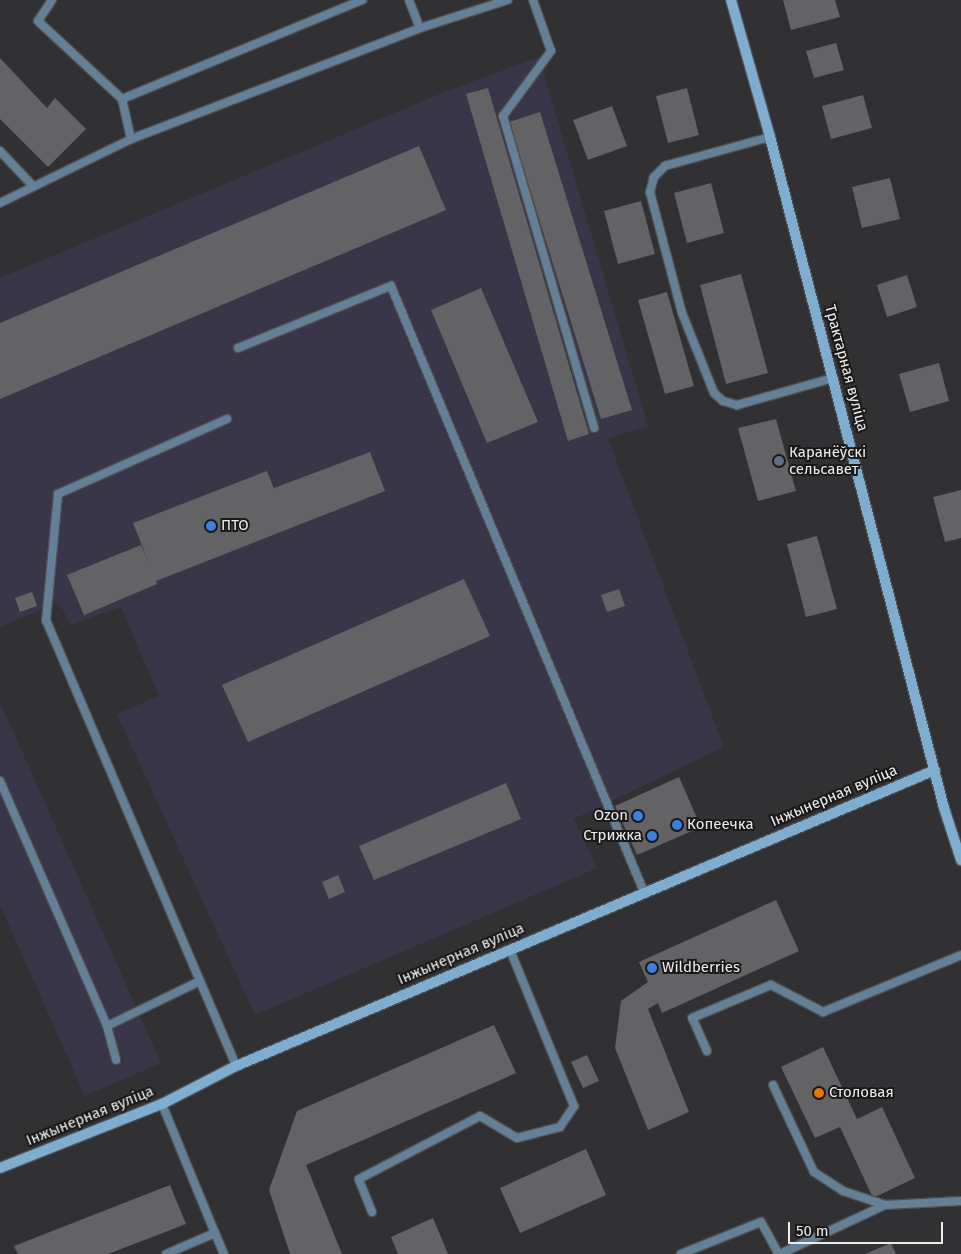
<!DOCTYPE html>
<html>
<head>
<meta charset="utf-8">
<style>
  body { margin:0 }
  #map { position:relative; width:961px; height:1254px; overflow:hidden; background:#313134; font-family:"Fira Sans",sans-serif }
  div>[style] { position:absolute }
  .industrial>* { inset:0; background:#383648 }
  .building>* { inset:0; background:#636366 }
  .roads { filter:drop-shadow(1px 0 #4f4f52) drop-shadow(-1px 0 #4f4f52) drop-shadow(0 1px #4f4f52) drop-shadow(0 -1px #4f4f52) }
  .lane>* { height:8px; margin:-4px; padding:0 4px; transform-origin:4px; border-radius:4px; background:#648096 }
  .secondary>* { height:10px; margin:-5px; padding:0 5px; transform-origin:5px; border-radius:5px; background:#7eadcf }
  .dots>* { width:14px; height:14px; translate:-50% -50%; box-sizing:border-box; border:2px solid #19191a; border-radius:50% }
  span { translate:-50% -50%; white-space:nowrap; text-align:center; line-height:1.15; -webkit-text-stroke:4px #19191a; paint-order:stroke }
  .street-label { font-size:15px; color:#ececed }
  .poi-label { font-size:15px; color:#ececed }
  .left { translate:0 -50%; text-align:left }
  .right { translate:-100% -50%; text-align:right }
  .scale { position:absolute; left:788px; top:1222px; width:155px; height:22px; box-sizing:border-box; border:2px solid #ececed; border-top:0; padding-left:6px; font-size:15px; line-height:18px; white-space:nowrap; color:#ececed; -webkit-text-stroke:4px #19191a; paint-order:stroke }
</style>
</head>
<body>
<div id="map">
  <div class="industrial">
    <i style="clip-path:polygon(539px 57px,648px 426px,608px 439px,724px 747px,574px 819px,597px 868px,255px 1015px,117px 714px,159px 696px,121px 607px,71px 625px,59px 603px,0 627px,0 278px,447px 91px)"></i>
    <i style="clip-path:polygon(0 702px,161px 1063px,85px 1096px,0 905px)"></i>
  </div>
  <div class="building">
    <i style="clip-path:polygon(783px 0,835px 0,840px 17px,791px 30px)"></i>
    <i style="clip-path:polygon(836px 43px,844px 70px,814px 78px,806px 51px)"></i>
    <i style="clip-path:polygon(0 58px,47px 108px,55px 98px,86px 129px,48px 167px,0 119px)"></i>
    <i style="clip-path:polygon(488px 88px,589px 434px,568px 441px,466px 94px)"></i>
    <i style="clip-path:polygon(687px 88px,699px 135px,668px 143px,656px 96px)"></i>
    <i style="clip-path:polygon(863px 95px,872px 128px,831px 139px,822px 106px)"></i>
    <i style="clip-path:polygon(612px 106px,627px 146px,588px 160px,573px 120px)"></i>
    <i style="clip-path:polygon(540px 112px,632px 410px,601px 419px,509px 122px)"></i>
    <i style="clip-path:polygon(419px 146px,446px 210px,0 399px,0 323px)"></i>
    <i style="clip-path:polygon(890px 178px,900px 219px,862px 228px,852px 187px)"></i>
    <i style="clip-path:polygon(711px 183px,724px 233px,687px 243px,674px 193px)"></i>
    <i style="clip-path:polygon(641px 201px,655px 254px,618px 264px,604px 211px)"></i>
    <i style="clip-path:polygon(741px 274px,768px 373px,726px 384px,700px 285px)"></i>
    <i style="clip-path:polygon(907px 275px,917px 307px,887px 317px,877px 285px)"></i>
    <i style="clip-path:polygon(481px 288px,538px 422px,487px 443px,431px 310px)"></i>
    <i style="clip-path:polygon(667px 292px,694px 386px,665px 394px,638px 300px)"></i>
    <i style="clip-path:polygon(939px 363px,949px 401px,910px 412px,899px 374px)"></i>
    <i style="clip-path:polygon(776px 419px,796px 491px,758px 501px,738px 428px)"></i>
    <i style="clip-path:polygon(370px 452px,385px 491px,156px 581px,157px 584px,84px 615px,67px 575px,141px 545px,149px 563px,133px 523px,267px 471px,276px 494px,274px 488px)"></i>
    <i style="clip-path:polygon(961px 490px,961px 538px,945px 542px,933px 497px)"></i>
    <i style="clip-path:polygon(817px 536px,837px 609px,806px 617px,787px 544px)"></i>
    <i style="clip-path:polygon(464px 579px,490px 636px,248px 742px,222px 685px)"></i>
    <i style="clip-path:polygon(619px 589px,625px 606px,607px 612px,601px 595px)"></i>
    <i style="clip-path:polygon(32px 592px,37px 606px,20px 612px,15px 598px)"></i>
    <i style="clip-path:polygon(679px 777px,701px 827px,637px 855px,615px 806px)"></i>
    <i style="clip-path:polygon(506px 783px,521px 819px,374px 880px,359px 846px)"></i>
    <i style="clip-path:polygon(338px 875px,345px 892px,329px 899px,322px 882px)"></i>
    <i style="clip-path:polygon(776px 900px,799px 951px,662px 1013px,658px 1003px,648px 1009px,689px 1112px,648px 1130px,615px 1048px,621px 1001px,648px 982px,639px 962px)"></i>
    <i style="clip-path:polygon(494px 1025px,516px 1073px,306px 1165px,342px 1254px,290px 1254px,269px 1190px,297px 1111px)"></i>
    <i style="clip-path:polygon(823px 1047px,857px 1119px,882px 1107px,915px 1178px,873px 1198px,840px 1127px,815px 1138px,781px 1067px)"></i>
    <i style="clip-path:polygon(587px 1055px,599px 1081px,583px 1088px,571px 1062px)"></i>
    <i style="clip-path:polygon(586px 1149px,606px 1195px,520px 1233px,500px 1188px)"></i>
    <i style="clip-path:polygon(170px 1185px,186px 1224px,108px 1254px,18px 1254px,14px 1246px)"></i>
    <i style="clip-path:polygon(433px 1218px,448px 1254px,398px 1254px,391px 1237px)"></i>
    <i style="clip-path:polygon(891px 1243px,896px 1254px,865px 1254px)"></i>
  </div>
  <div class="roads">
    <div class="lane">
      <i style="left:52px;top:0;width:25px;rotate:124deg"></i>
      <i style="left:38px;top:21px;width:115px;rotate:42.9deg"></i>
      <i style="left:122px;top:99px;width:260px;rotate:-22.4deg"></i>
      <i style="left:409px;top:0;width:30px;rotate:69deg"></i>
      <i style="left:533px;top:0;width:54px;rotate:70.6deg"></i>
      <i style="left:551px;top:51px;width:81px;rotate:126.4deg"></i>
      <i style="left:503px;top:116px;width:325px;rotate:73.7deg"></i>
      <i style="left:122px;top:99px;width:41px;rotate:77.3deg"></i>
      <i style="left:770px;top:137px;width:109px;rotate:164.6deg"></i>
      <i style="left:665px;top:166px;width:16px;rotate:135deg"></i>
      <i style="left:654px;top:177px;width:16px;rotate:105deg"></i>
      <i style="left:650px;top:192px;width:125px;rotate:75.2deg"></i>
      <i style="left:682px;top:313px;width:86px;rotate:68.2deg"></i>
      <i style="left:714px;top:393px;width:12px;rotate:42deg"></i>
      <i style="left:723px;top:401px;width:15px;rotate:16deg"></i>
      <i style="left:737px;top:405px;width:100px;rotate:-15.7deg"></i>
      <i style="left:0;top:151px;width:48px;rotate:46.7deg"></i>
      <i style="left:0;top:203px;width:146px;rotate:-26deg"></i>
      <i style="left:131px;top:139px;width:310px;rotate:-21deg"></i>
      <i style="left:420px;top:28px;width:92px;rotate:-17.7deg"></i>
      <i style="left:238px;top:348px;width:165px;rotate:-22.1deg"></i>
      <i style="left:391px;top:286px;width:657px;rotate:67.34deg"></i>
      <i style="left:227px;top:419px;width:185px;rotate:156.1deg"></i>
      <i style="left:58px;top:494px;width:127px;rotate:95.4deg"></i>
      <i style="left:46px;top:620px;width:485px;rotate:66.9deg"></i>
      <i style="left:0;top:781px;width:267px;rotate:66.4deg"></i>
      <i style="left:107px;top:1026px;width:35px;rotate:75deg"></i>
      <i style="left:107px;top:1026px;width:103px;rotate:-25.8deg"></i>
      <i style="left:707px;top:1051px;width:36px;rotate:-114deg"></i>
      <i style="left:692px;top:1018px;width:86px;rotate:-22.7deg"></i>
      <i style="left:771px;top:985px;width:59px;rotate:27.4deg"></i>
      <i style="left:823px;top:1012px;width:149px;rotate:-22.4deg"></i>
      <i style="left:773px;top:1085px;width:96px;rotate:64.8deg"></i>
      <i style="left:814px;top:1172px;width:35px;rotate:33deg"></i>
      <i style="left:843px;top:1191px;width:44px;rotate:18.4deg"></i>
      <i style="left:162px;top:1104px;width:139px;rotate:67.7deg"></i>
      <i style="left:215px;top:1233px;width:53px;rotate:156.8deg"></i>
      <i style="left:372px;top:1212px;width:35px;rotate:-112deg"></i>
      <i style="left:359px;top:1179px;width:136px;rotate:-27.5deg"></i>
      <i style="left:480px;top:1116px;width:43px;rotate:30.7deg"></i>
      <i style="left:517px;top:1138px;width:44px;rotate:-14.3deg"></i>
      <i style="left:560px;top:1127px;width:25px;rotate:-56deg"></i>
      <i style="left:574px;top:1106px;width:169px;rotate:-112.3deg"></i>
      <i style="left:215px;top:1233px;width:23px;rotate:67deg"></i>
      <i style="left:681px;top:1254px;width:86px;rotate:-21.8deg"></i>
      <i style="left:761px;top:1222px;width:37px;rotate:61deg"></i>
      <i style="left:780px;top:1254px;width:116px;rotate:-25deg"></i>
      <i style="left:885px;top:1205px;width:76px;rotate:-3deg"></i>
    </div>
    <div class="secondary">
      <i style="left:731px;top:0;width:142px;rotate:74.1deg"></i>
      <i style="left:770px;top:137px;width:693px;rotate:75.46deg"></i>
      <i style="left:944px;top:808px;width:55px;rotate:71.9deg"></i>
      <i style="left:0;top:1168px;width:174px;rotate:-21.6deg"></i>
      <i style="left:162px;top:1104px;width:83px;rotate:-27.2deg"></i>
      <i style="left:236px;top:1066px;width:759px;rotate:-22.95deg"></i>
    </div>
  </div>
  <div class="dots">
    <i style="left:779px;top:461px;background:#5c6f8a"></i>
    <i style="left:211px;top:526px;background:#3f7fe0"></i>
    <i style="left:638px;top:816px;background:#3f7fe0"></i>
    <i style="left:677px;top:825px;background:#3f7fe0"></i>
    <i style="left:652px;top:836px;background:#3f7fe0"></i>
    <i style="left:652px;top:968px;background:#3f7fe0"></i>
    <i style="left:819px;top:1093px;background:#e8710a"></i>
  </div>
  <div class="street-label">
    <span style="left:846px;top:368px;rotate:75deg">Трактарная вуліца</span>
    <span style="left:834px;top:796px;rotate:-23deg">Інжынерная вуліца</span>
    <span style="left:461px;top:954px;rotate:-23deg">Інжынерная вуліца</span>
    <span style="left:90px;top:1116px;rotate:-22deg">Інжынерная вуліца</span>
  </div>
  <div class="poi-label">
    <span class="left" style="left:789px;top:461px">Каранёўскі<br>сельсавет</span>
    <span class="left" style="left:221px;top:526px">ПТО</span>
    <span class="right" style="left:628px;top:816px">Ozon</span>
    <span class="left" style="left:687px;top:825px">Копеечка</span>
    <span class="right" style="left:642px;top:836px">Стрижка</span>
    <span class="left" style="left:662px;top:968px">Wildberries</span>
    <span class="left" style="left:829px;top:1093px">Столовая</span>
  </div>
  <div class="scale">50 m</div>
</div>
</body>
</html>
